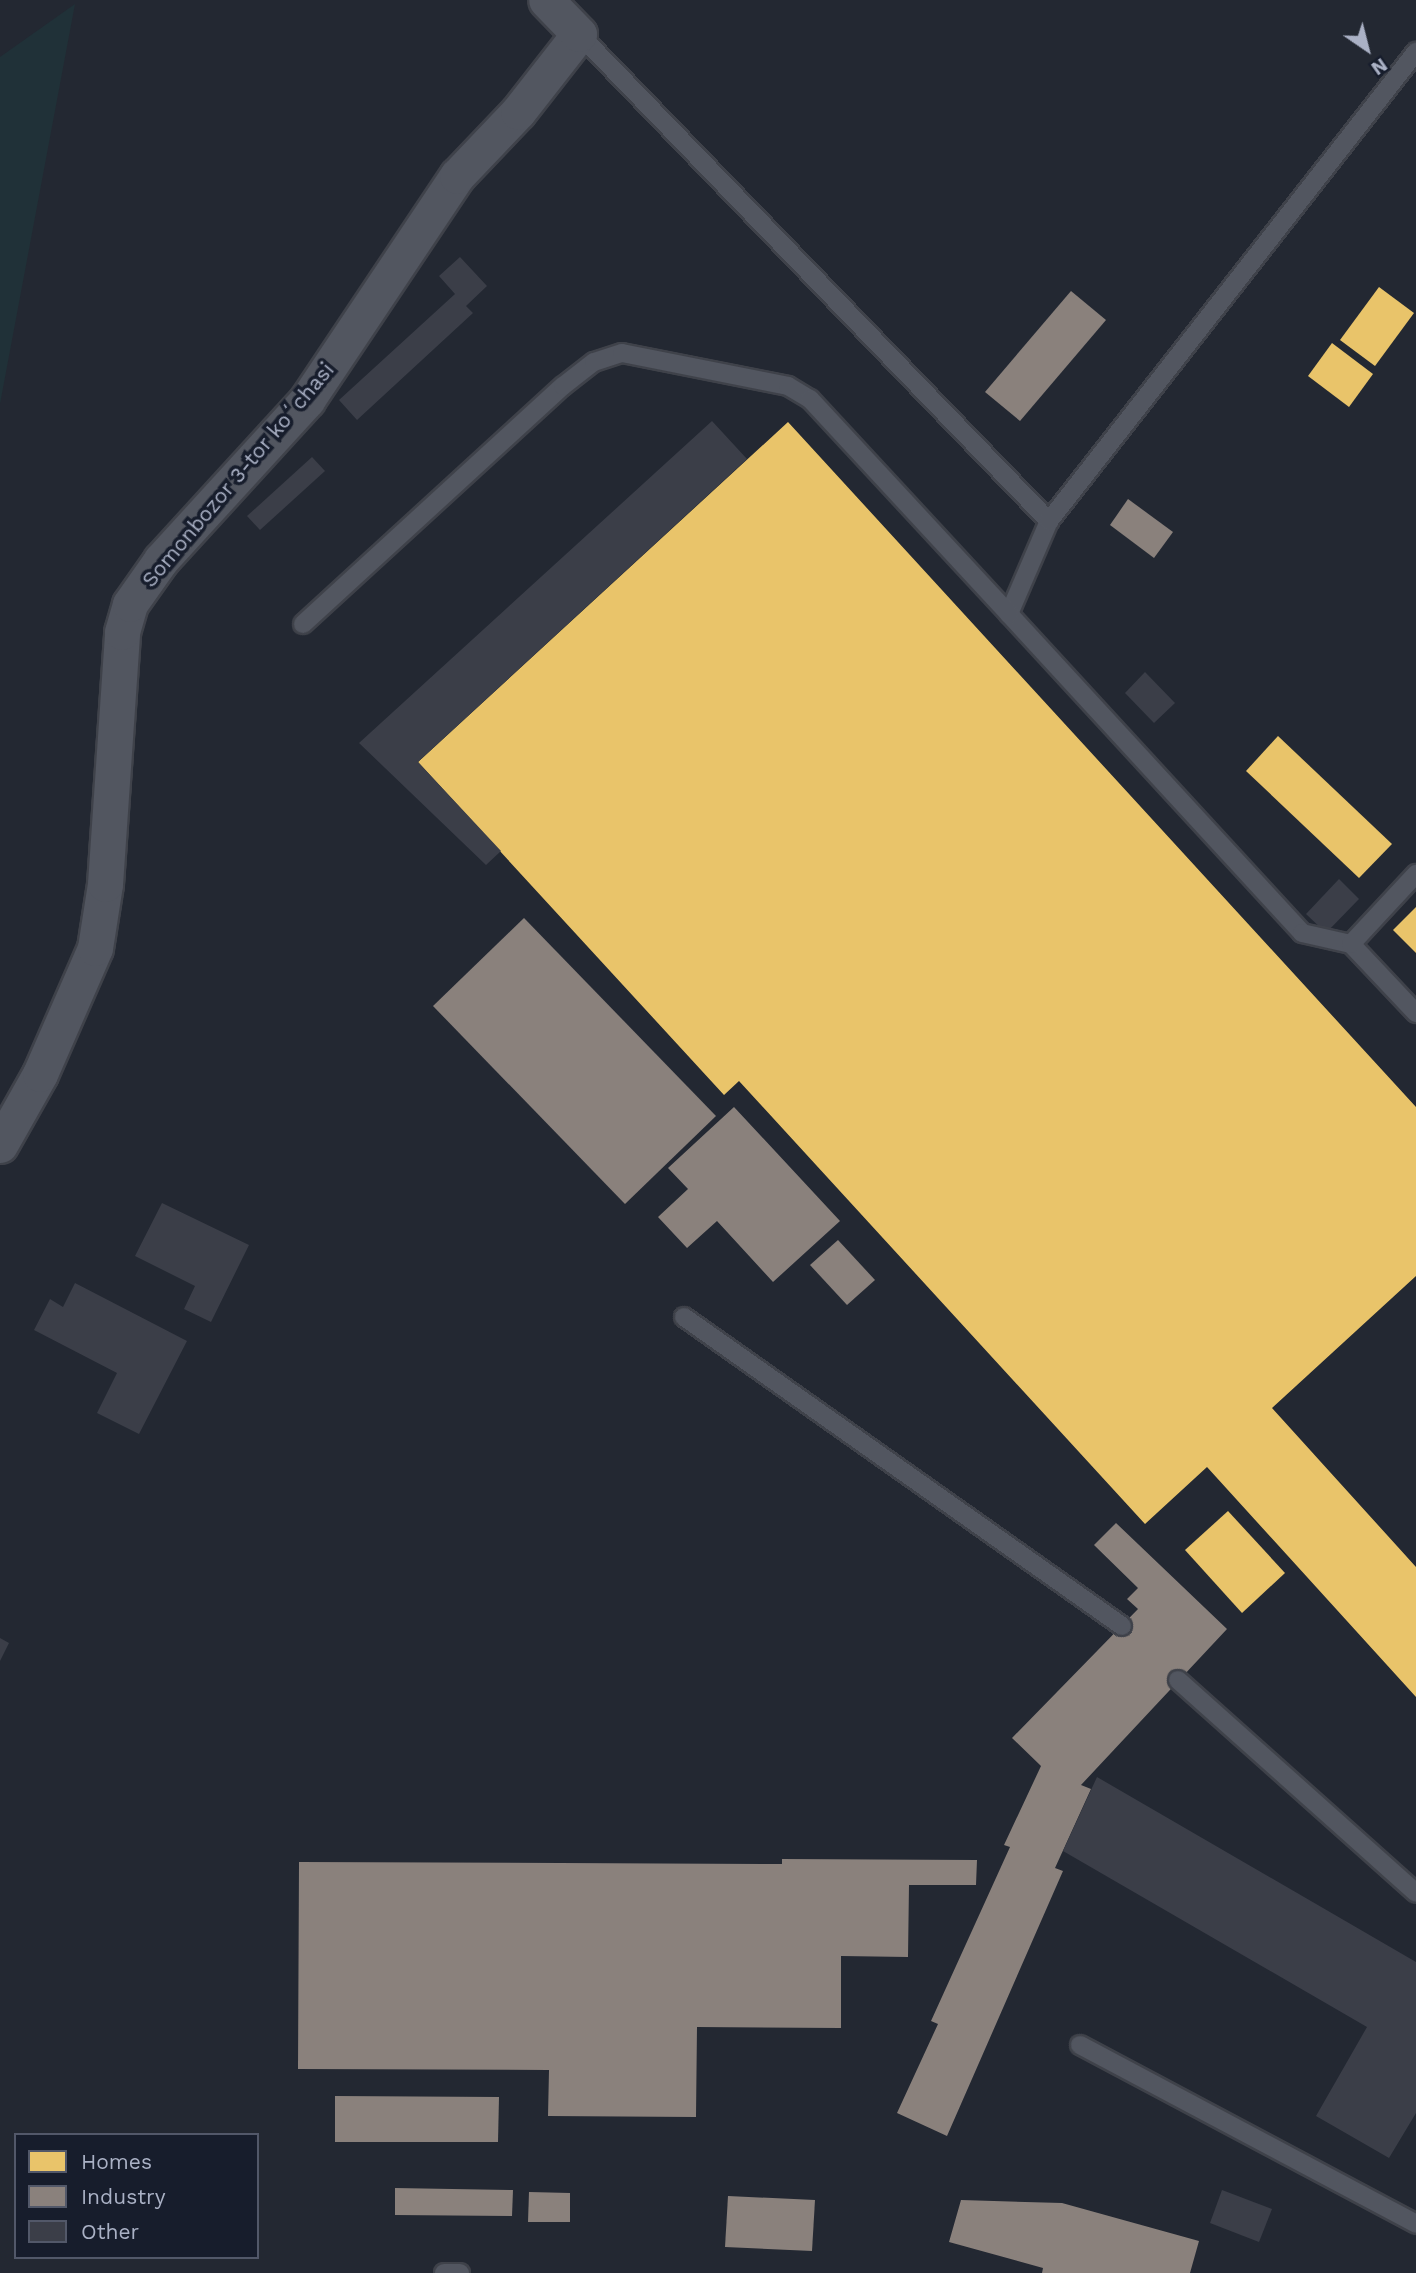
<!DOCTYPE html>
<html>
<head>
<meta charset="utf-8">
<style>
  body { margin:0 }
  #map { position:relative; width:1416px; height:2273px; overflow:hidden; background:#232832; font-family:"Work Sans",sans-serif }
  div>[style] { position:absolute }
  .green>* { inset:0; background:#203138 }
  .homes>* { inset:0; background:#e9c46a }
  .industry>* { inset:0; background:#8a817c }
  .building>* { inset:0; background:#3b3e48 }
  .roads { filter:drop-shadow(2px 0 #3f424a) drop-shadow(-2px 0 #3f424a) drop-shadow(0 2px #3f424a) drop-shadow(0 -2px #3f424a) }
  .lane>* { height:18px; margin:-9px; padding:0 9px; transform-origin:9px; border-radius:9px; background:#525660 }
  .street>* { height:35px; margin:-17.5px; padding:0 17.5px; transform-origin:17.5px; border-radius:17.5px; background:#525660 }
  span { translate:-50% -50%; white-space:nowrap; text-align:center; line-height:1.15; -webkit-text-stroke:7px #171d2c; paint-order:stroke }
  .street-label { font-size:21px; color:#aab1c5 }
  .legend { position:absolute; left:14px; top:2133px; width:245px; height:126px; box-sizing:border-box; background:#171d2c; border:2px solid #525869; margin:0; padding:9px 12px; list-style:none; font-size:21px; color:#aab1c5 }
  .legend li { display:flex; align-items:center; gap:14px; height:35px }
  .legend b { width:35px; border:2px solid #525869 }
  .north { position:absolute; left:1332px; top:14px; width:70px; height:70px; -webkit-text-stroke:5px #171d2c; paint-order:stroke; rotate:145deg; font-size:19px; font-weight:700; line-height:28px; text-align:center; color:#aab1c5 }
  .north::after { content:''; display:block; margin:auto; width:24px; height:32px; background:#aab1c5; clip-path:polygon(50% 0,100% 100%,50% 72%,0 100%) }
</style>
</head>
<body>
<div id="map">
  <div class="green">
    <i style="clip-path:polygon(75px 4px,0 404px,0 57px)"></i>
  </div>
  <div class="homes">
    <i style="clip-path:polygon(1379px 287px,1414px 313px,1375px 366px,1340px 340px)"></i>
    <i style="clip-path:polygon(1332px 343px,1373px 374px,1349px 407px,1308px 376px)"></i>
    <i style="clip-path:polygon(788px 422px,1416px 1107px,1416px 1276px,1272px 1408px,1416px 1567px,1416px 1697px,1207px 1467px,1145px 1524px,739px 1081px,724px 1095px,418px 762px)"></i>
    <i style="clip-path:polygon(1278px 736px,1392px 844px,1359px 878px,1246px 771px)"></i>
    <i style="clip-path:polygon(1416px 907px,1416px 953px,1393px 930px)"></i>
    <i style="clip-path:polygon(1228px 1511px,1285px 1573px,1242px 1613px,1185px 1550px)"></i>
  </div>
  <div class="industry">
    <i style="clip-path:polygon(1071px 291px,1106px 320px,1020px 421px,985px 392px)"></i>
    <i style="clip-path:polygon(1128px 499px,1173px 532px,1154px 558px,1110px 525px)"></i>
    <i style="clip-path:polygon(524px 918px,716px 1116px,625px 1204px,433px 1006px)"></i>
    <i style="clip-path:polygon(734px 1107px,840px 1221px,773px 1282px,717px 1221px,687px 1248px,658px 1217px,688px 1189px,668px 1168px)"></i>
    <i style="clip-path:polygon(838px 1240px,875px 1280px,847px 1305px,810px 1265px)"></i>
    <i style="clip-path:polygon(1116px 1523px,1227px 1629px,1081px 1785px,1091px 1789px,1055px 1868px,1063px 1871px,947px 2136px,897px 2113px,938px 2024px,931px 2021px,1010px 1847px,1004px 1845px,1041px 1766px,1012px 1738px,1138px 1609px,1127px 1599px,1138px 1588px,1094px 1545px)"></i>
    <i style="clip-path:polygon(782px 1859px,977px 1860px,976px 1885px,909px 1885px,908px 1957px,841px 1956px,841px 2028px,697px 2027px,696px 2117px,548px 2116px,549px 2070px,298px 2069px,299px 1862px,782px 1864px)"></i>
    <i style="clip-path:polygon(335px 2096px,499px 2097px,498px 2142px,335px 2142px)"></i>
    <i style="clip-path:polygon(395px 2188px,513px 2190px,512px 2216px,395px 2215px)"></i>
    <i style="clip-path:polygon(529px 2192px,570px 2193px,570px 2222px,528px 2222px)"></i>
    <i style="clip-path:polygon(728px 2196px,815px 2200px,812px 2251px,725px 2247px)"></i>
    <i style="clip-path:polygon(961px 2200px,1062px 2203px,1199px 2241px,1190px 2273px,1042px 2273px,1043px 2268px,949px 2242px)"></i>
  </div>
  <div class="building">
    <i style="clip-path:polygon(460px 257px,487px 286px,466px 306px,473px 313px,357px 420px,339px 400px,455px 294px,439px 276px)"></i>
    <i style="clip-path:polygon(712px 421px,747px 459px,418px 762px,501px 851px,486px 865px,359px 743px)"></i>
    <i style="clip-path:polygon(312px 457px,325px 471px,260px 530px,247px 516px)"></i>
    <i style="clip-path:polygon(1145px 672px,1175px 703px,1154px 723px,1125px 693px)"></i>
    <i style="clip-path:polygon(1339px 879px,1359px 899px,1326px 933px,1306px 914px)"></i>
    <i style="clip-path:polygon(162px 1203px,249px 1245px,211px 1322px,184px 1309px,195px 1286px,135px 1256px)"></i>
    <i style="clip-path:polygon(75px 1283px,187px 1341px,139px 1434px,97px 1413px,117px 1373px,34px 1330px,50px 1299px,63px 1307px)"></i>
    <i style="clip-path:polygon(0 1638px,9px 1643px,0 1661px)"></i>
    <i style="clip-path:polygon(1097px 1777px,1416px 1962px,1416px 2113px,1389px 2158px,1316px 2116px,1367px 2027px,1063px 1851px)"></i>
    <i style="clip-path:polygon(1222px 2190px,1272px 2209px,1259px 2242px,1210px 2223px)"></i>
  </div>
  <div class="roads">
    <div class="lane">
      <i style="left:579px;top:34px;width:677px;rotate:46.02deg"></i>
      <i style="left:1049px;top:521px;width:101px;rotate:113.3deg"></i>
      <i style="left:1009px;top:614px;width:433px;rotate:47.4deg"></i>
      <i style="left:1302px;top:933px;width:50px;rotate:12.7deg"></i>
      <i style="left:1351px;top:944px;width:95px;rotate:46.7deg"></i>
      <i style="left:1049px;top:521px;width:596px;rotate:-51.96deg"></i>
      <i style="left:303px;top:624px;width:352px;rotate:-42.5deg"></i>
      <i style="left:563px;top:386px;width:39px;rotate:-38deg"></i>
      <i style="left:594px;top:362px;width:29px;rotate:-18deg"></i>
      <i style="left:622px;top:353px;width:169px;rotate:11.2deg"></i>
      <i style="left:788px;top:386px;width:26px;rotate:31deg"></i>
      <i style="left:810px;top:399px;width:293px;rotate:47.2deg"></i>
      <i style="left:1351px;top:944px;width:96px;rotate:-47.1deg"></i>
      <i style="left:684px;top:1317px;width:536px;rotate:35.2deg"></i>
      <i style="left:1178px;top:1680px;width:319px;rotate:41.8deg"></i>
      <i style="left:1080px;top:2045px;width:381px;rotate:28deg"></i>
      <i style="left:444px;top:2273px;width:16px"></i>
    </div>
    <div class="street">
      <i style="left:0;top:1145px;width:81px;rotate:-60.6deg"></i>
      <i style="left:40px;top:1074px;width:137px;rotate:-66.4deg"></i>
      <i style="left:95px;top:948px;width:65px;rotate:-81.1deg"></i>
      <i style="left:105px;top:884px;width:253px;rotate:-86.1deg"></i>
      <i style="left:122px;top:632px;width:29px;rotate:-74deg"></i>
      <i style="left:130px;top:604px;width:54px;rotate:-54.8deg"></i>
      <i style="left:161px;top:560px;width:217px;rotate:-47.6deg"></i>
      <i style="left:307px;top:400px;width:270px;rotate:-56.2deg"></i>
      <i style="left:457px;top:176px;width:88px;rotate:-46.4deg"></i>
      <i style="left:518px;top:112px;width:99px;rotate:-52deg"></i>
      <i style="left:579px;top:34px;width:47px;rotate:-134.1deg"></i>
    </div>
  </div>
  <div class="street-label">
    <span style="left:238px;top:475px;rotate:-50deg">Somonbozor 3-tor koʻchasi</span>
  </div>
  <ul class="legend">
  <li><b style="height:19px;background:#e9c46a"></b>Homes</li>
  <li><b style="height:19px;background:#8a817c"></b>Industry</li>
  <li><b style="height:19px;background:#3b3e48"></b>Other</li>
  </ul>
  <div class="north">N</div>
</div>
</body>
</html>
